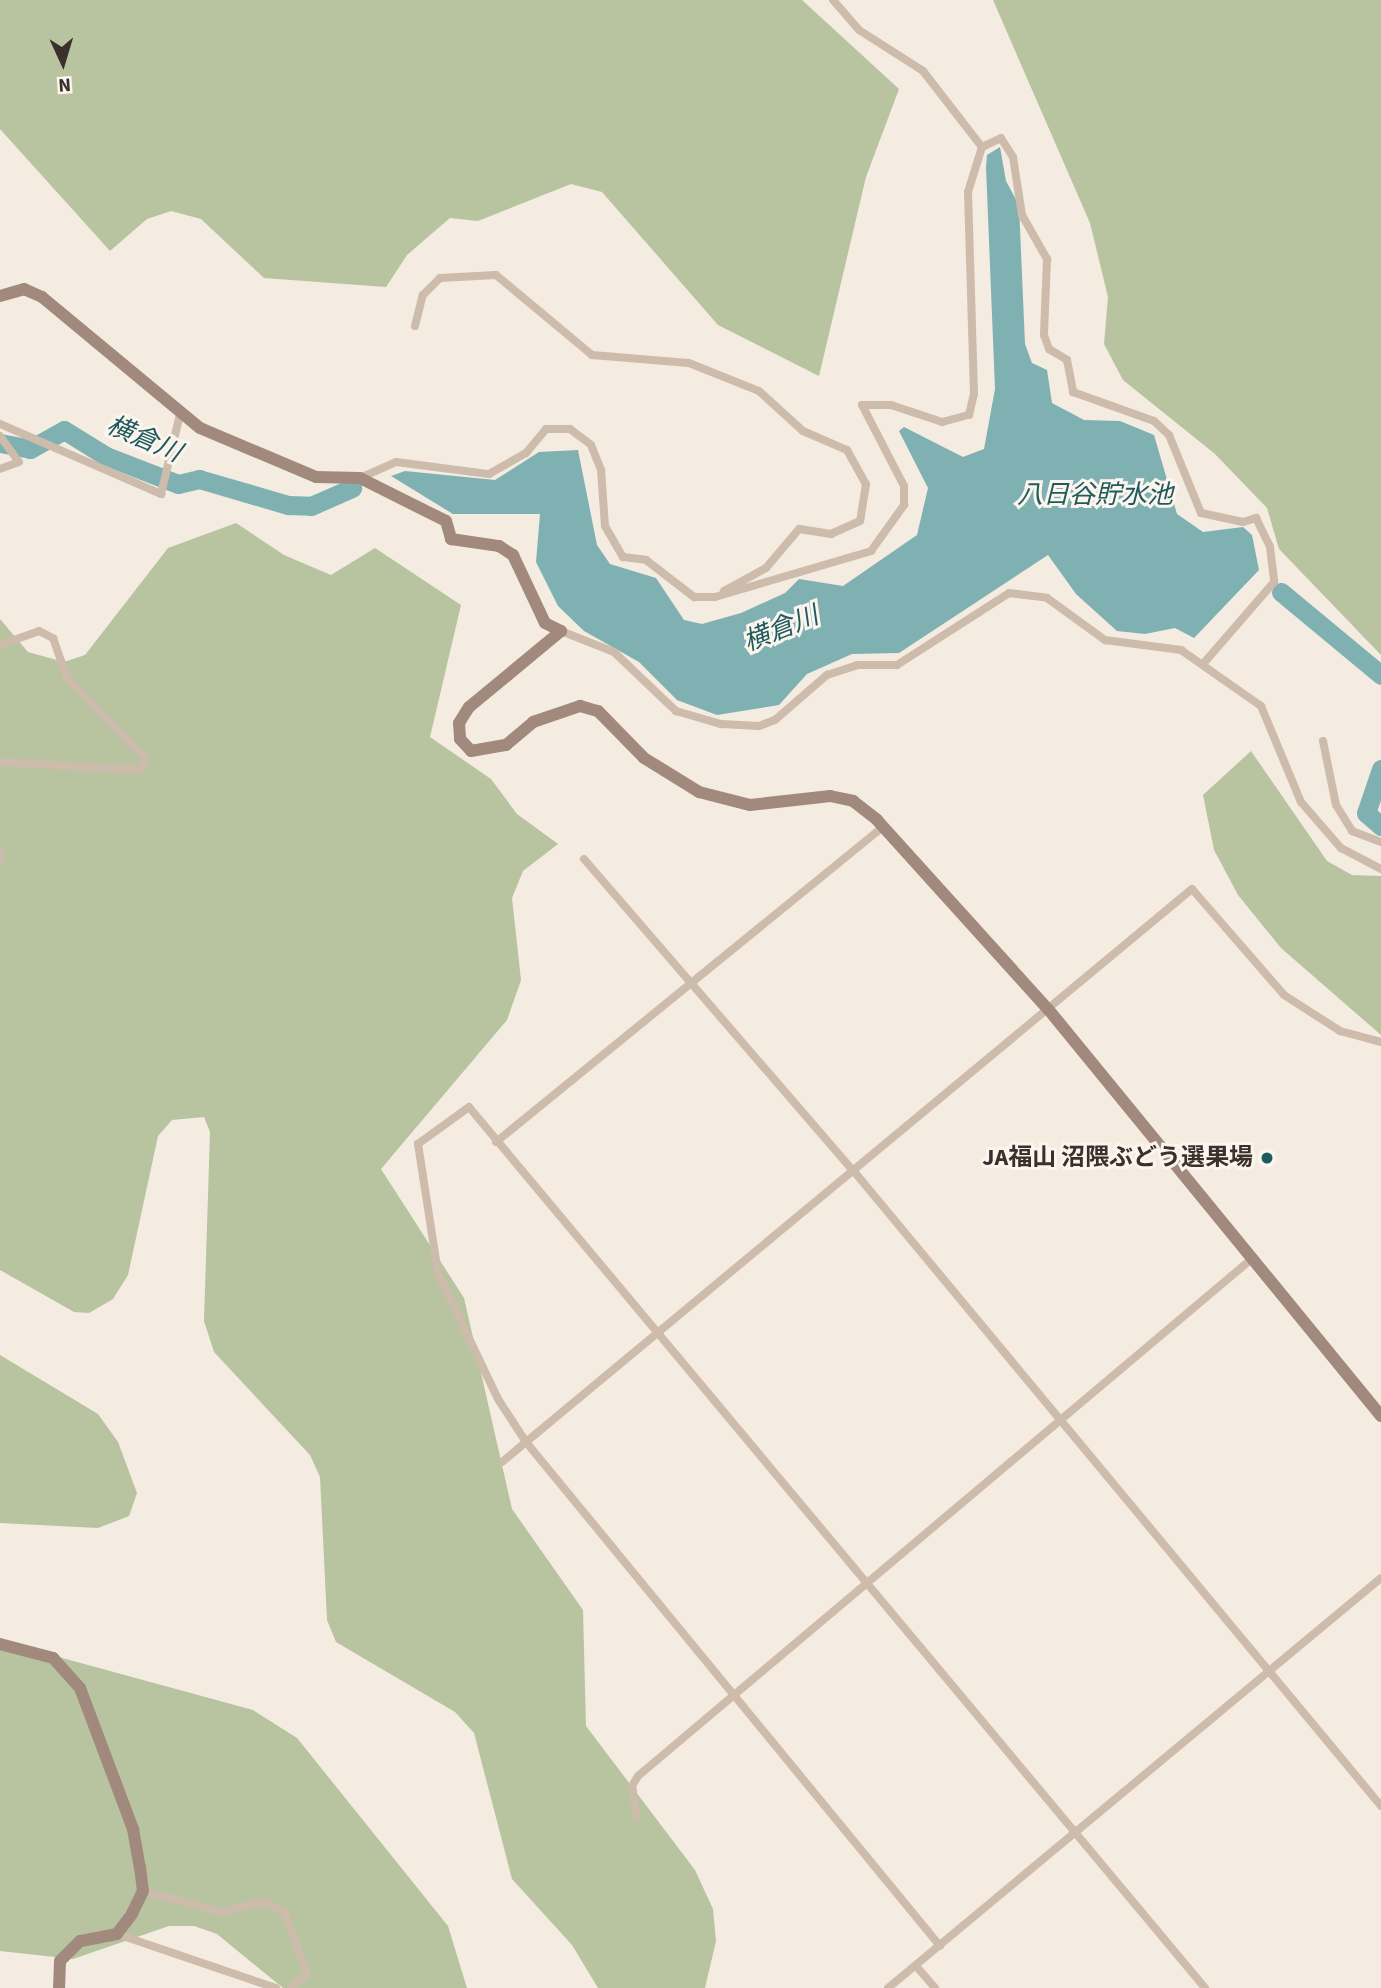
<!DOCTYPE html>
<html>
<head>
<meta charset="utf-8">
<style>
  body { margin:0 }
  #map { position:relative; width:1381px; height:1988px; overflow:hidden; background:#f4ebe1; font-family:"Source Sans 3","Noto Sans JP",sans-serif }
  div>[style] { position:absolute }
  .green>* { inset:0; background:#b8c4a0 }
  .water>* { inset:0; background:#7fb0b2 }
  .river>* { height:19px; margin:-9.5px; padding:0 9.5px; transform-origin:9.5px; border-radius:9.5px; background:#7fb0b2 }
  .street>* { height:8px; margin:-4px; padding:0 4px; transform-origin:4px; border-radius:4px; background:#cdbbac }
  .secondary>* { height:12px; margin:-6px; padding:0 6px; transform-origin:6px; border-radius:6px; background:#a18a7d }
  .dots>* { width:19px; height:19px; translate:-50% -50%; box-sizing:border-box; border:4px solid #fbf5ee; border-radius:50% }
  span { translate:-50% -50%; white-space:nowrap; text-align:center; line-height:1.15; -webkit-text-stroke:6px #fbf5ee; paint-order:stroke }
  .poi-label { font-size:24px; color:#3b302b; font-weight:700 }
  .right { translate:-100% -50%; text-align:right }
  .water-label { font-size:26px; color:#1f5a5e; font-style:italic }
  .north { position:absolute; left:28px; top:28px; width:70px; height:70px; -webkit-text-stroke:5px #fbf5ee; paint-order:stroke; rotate:176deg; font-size:19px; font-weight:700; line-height:28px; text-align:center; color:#3b302b }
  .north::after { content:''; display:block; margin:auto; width:24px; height:32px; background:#3b302b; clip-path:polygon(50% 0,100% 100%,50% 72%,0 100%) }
</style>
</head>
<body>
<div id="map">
  <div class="green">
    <i style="clip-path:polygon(0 0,802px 0,899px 89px,866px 177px,819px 376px,718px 325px,602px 192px,571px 184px,478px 221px,450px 218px,407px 255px,386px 287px,264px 278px,201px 219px,171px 211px,147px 219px,110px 251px,0 129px)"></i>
    <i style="clip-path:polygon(993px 0,1381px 0,1381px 655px,1279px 549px,1267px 508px,1215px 454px,1123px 380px,1104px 344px,1108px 297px,1090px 223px)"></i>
    <i style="clip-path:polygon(236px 523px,284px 555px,331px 575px,375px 548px,461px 605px,430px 737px,491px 779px,517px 814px,558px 844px,523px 871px,512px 898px,521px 980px,507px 1020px,381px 1169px,464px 1298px,512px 1509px,583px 1610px,586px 1726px,695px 1870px,713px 1909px,716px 1941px,705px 1988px,598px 1988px,572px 1945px,512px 1879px,474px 1733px,455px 1712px,336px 1642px,327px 1620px,320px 1477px,310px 1455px,214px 1352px,204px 1321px,210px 1132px,204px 1117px,172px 1120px,158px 1136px,128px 1275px,113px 1299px,89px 1313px,74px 1312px,0 1270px,0 619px,28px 652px,64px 662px,85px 655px,168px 548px)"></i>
    <i style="clip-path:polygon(1251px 751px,1327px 861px,1352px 875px,1381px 876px,1381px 1035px,1281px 948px,1238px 895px,1214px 850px,1203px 795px)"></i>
    <i style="clip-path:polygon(0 1355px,98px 1414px,118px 1442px,137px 1493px,129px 1516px,98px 1528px,0 1523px)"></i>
    <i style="clip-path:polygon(0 1641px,253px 1710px,297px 1738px,448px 1926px,467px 1988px,283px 1988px,217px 1934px,194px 1926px,169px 1926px,73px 1959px,0 1951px)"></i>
  </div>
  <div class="water">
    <i style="clip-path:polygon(1000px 147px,1006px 181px,1019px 205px,1025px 344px,1032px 363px,1047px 370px,1052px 403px,1084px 420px,1120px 421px,1154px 435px,1177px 514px,1203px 532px,1243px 527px,1252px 535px,1259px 570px,1194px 638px,1175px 628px,1145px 634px,1117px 631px,1076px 594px,1048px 555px,899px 653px,852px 654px,807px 674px,779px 705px,717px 715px,677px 700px,639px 662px,584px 631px,558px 606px,536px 562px,540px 514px,453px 514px,391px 476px,405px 471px,495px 480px,539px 452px,578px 450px,597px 545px,610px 564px,656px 578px,684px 620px,702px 624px,741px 613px,785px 593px,799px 579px,843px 586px,917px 535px,928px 488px,899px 431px,904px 427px,963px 457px,984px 449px,995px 389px,986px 167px,987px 155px)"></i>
  </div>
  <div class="river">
    <i style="left:0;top:443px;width:31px;rotate:11deg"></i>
    <i style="left:30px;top:449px;width:39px;rotate:-29deg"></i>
    <i style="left:64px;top:430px;width:49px;rotate:31.8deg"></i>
    <i style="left:106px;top:456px;width:77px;rotate:21.3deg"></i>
    <i style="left:178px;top:484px;width:22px;rotate:-13deg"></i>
    <i style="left:199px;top:479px;width:93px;rotate:16.3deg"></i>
    <i style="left:288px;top:505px;width:23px;rotate:2deg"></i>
    <i style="left:311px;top:506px;width:45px;rotate:-23.7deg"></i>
    <i style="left:1281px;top:592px;width:130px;rotate:39.7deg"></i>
    <i style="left:1381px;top:769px;width:46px;rotate:108.8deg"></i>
    <i style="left:1366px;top:813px;width:20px;rotate:41deg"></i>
  </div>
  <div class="street">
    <i style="left:833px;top:0;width:40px;rotate:49deg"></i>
    <i style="left:859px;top:30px;width:76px;rotate:32.6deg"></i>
    <i style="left:923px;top:71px;width:96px;rotate:52.2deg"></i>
    <i style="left:415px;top:326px;width:32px;rotate:-76deg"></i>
    <i style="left:423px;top:295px;width:24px;rotate:-45deg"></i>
    <i style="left:440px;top:278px;width:56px;rotate:-3.1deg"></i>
    <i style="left:496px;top:275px;width:125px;rotate:39.8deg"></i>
    <i style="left:592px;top:355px;width:97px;rotate:4.7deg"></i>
    <i style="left:689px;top:363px;width:75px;rotate:21.8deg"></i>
    <i style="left:759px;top:391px;width:59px;rotate:42.3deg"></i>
    <i style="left:803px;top:431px;width:48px;rotate:23.4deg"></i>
    <i style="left:847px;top:450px;width:39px;rotate:61deg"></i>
    <i style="left:866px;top:484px;width:37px;rotate:99deg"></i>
    <i style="left:860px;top:521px;width:32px;rotate:156deg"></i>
    <i style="left:831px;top:534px;width:32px;rotate:-171deg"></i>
    <i style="left:799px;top:529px;width:51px;rotate:130.2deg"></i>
    <i style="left:766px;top:568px;width:48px;rotate:151.3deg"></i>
    <i style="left:0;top:424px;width:176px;rotate:23.5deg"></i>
    <i style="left:161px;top:494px;width:82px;rotate:-76.6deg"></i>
    <i style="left:0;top:436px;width:32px;rotate:54deg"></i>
    <i style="left:19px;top:462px;width:20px;rotate:160deg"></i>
    <i style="left:360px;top:478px;width:39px;rotate:-24deg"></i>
    <i style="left:396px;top:462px;width:94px;rotate:7.4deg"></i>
    <i style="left:489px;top:474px;width:43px;rotate:-29.6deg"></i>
    <i style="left:526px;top:453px;width:31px;rotate:-50deg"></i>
    <i style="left:546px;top:429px;width:24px"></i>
    <i style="left:570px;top:429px;width:26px;rotate:37deg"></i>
    <i style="left:591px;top:445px;width:27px;rotate:68deg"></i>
    <i style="left:601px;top:470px;width:56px;rotate:85.9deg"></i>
    <i style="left:605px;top:526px;width:36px;rotate:60deg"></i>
    <i style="left:623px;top:557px;width:23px;rotate:7deg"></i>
    <i style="left:646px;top:560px;width:61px;rotate:37.6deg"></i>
    <i style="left:694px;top:597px;width:21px"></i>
    <i style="left:715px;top:597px;width:163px;rotate:-16.4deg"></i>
    <i style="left:871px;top:551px;width:57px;rotate:-54.3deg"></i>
    <i style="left:904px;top:505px;width:19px;rotate:-90deg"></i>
    <i style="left:904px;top:486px;width:91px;rotate:-117.4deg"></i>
    <i style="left:862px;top:405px;width:29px"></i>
    <i style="left:891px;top:405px;width:54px;rotate:18.4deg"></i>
    <i style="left:942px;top:422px;width:28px;rotate:-15deg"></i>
    <i style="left:969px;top:415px;width:22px;rotate:-77deg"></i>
    <i style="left:974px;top:394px;width:202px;rotate:-91.7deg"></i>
    <i style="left:968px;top:192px;width:47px;rotate:-72.7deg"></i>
    <i style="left:982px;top:147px;width:21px;rotate:-25deg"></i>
    <i style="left:1001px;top:138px;width:22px;rotate:58deg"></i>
    <i style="left:1013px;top:157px;width:59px;rotate:81.2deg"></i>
    <i style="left:1022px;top:215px;width:51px;rotate:60.4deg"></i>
    <i style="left:1047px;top:259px;width:76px;rotate:92.3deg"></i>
    <i style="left:1044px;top:335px;width:15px;rotate:70deg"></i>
    <i style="left:1049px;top:349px;width:21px;rotate:31deg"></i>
    <i style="left:1067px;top:360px;width:33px;rotate:79deg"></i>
    <i style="left:1073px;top:392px;width:86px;rotate:19.7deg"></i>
    <i style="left:1154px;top:421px;width:21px;rotate:43deg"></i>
    <i style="left:1169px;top:435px;width:84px;rotate:67.7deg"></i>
    <i style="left:1201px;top:513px;width:43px;rotate:12.1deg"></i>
    <i style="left:1243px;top:522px;width:14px;rotate:-17deg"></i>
    <i style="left:1256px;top:518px;width:32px;rotate:64deg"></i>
    <i style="left:1270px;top:547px;width:35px;rotate:83deg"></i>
    <i style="left:1274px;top:582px;width:108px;rotate:130.9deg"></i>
    <i style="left:561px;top:631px;width:57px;rotate:21.6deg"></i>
    <i style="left:614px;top:652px;width:86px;rotate:43.6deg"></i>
    <i style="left:676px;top:711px;width:47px;rotate:16.1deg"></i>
    <i style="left:721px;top:724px;width:38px;rotate:3deg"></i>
    <i style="left:759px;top:726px;width:17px;rotate:-21deg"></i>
    <i style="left:775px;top:720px;width:69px;rotate:-40.9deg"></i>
    <i style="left:827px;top:675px;width:32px;rotate:-18deg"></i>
    <i style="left:857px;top:665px;width:40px"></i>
    <i style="left:897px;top:665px;width:133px;rotate:-32.7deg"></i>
    <i style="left:1009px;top:593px;width:38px;rotate:7deg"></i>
    <i style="left:1047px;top:598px;width:72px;rotate:35.9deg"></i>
    <i style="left:1105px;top:640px;width:77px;rotate:7.5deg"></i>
    <i style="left:1181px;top:650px;width:98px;rotate:35deg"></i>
    <i style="left:1261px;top:706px;width:104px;rotate:67.4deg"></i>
    <i style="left:1301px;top:802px;width:61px;rotate:49deg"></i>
    <i style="left:1341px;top:848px;width:45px;rotate:27.7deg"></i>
    <i style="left:0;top:645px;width:41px;rotate:-19.7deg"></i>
    <i style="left:39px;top:631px;width:16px;rotate:27deg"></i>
    <i style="left:53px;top:638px;width:42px;rotate:70.7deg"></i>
    <i style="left:67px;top:678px;width:112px;rotate:45.7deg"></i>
    <i style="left:145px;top:758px;width:13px;rotate:113deg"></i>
    <i style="left:140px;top:770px;width:140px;rotate:-176.7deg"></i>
    <i style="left:1323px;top:741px;width:65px;rotate:78.5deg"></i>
    <i style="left:1336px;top:805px;width:31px;rotate:58deg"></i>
    <i style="left:1352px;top:831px;width:31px;rotate:21deg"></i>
    <i style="left:0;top:852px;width:9px;rotate:90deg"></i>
    <i style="left:584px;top:859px;width:410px;rotate:49.2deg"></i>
    <i style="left:852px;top:1169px;width:828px;rotate:50.29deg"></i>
    <i style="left:496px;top:1142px;width:500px;rotate:-39.16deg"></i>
    <i style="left:502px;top:1462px;width:897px;rotate:-39.71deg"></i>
    <i style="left:1192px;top:889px;width:140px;rotate:49deg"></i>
    <i style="left:1284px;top:995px;width:67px;rotate:32.7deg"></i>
    <i style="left:1340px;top:1031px;width:42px;rotate:15deg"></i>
    <i style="left:637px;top:1817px;width:31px;rotate:-99deg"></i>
    <i style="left:632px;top:1786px;width:12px;rotate:-59deg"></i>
    <i style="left:638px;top:1776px;width:805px;rotate:-40.12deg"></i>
    <i style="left:143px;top:1891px;width:82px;rotate:14.9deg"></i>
    <i style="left:222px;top:1912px;width:41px;rotate:-14deg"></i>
    <i style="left:262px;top:1902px;width:24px;rotate:22deg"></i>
    <i style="left:284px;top:1911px;width:67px;rotate:69.9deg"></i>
    <i style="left:307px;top:1974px;width:21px;rotate:139deg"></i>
    <i style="left:117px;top:1934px;width:168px;rotate:18.8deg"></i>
    <i style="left:940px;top:1946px;width:652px;rotate:-129.4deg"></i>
    <i style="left:526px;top:1442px;width:51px;rotate:-123.1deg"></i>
    <i style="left:498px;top:1399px;width:140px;rotate:-115.5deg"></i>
    <i style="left:438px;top:1273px;width:131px;rotate:-98.8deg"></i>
    <i style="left:418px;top:1144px;width:63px;rotate:-36deg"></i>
    <i style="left:469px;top:1107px;width:1148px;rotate:50.12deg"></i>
    <i style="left:916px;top:1966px;width:29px;rotate:49deg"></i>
    <i style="left:888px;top:1988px;width:641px;rotate:-39.75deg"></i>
  </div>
  <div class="secondary">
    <i style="left:0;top:296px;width:25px;rotate:-16deg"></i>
    <i style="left:24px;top:289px;width:20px;rotate:24deg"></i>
    <i style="left:42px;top:297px;width:205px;rotate:39.7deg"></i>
    <i style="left:200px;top:428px;width:126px;rotate:22.9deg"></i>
    <i style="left:316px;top:477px;width:44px;rotate:1.3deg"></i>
    <i style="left:360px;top:478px;width:96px;rotate:26.6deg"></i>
    <i style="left:446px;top:521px;width:19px;rotate:74deg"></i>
    <i style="left:451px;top:539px;width:49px;rotate:8.3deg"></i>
    <i style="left:499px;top:546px;width:17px;rotate:33deg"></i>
    <i style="left:513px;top:555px;width:75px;rotate:64.8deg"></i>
    <i style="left:545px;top:623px;width:18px;rotate:27deg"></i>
    <i style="left:561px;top:631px;width:119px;rotate:140.4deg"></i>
    <i style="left:469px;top:707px;width:19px;rotate:122deg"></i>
    <i style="left:459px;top:723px;width:16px;rotate:86deg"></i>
    <i style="left:460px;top:739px;width:16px;rotate:47deg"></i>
    <i style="left:471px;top:751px;width:36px;rotate:-10deg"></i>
    <i style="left:506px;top:745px;width:35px;rotate:-40deg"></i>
    <i style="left:533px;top:722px;width:50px;rotate:-18.8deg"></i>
    <i style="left:580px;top:706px;width:19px;rotate:16deg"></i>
    <i style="left:598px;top:711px;width:66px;rotate:45.6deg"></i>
    <i style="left:644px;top:758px;width:65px;rotate:31.7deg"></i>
    <i style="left:699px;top:792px;width:53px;rotate:14.3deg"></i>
    <i style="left:750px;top:805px;width:81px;rotate:-6.4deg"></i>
    <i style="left:830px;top:796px;width:24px;rotate:12deg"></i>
    <i style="left:853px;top:801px;width:31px;rotate:38deg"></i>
    <i style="left:877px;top:820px;width:255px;rotate:47.9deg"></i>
    <i style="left:1048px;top:1009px;width:526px;rotate:50.71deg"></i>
    <i style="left:0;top:1644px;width:55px;rotate:14.8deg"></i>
    <i style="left:53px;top:1658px;width:40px;rotate:48deg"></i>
    <i style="left:80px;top:1688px;width:151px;rotate:69.4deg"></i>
    <i style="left:133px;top:1829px;width:39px;rotate:80deg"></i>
    <i style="left:140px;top:1867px;width:24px;rotate:83deg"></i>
    <i style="left:143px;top:1891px;width:25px;rotate:116deg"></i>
    <i style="left:132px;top:1914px;width:25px;rotate:127deg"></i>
    <i style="left:117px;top:1934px;width:38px;rotate:169deg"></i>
    <i style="left:80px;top:1941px;width:28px;rotate:135deg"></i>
    <i style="left:60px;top:1961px;width:27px;rotate:92deg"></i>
  </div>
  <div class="dots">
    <i style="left:1267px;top:1158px;background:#1f5a5e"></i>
  </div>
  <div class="poi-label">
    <span class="right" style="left:1253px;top:1158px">JA福山 沼隈ぶどう選果場</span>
  </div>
  <div class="water-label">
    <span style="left:144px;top:439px;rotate:23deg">横倉川</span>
    <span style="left:1095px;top:495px">八日谷貯水池</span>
    <span style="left:781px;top:629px;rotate:-22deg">横倉川</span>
  </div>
  <div class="north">N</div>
</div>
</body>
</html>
